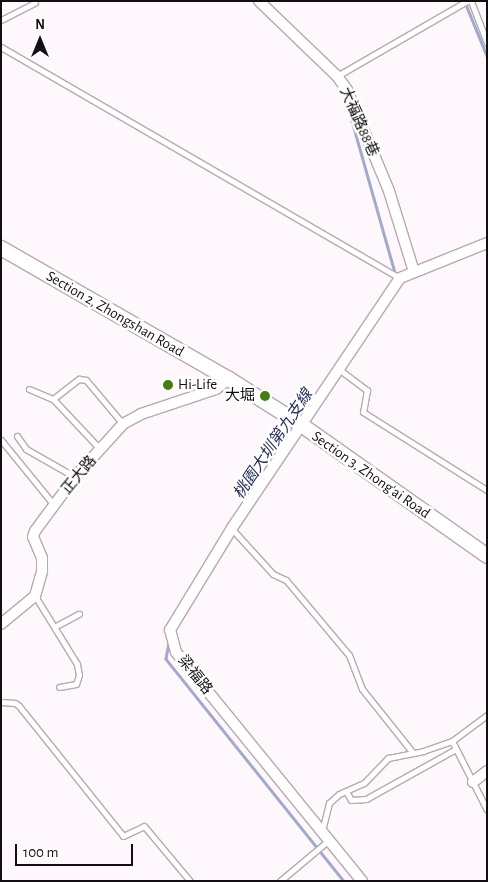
<!DOCTYPE html>
<html>
<head>
<meta charset="utf-8">
<style>
  body { margin:0 }
  #map { position:relative; width:488px; height:882px; overflow:hidden; background:#fef8fc; font-family:"Alegreya Sans","Noto Sans TC",sans-serif }
  div>[style] { position:absolute }
  .stream>* { height:2.5px; margin:-1.25px; padding:0 1.25px; transform-origin:1.25px; border-radius:1.25px; background:#a1aaca }
  .roads { filter:drop-shadow(1px 0 #b6a9b2) drop-shadow(-1px 0 #b6a9b2) drop-shadow(0 1px #b6a9b2) drop-shadow(0 -1px #b6a9b2) }
  .service>* { height:5px; margin:-2.5px; padding:0 2.5px; transform-origin:2.5px; border-radius:2.5px; background:#fff }
  .minor>* { height:10px; margin:-5px; padding:0 5px; transform-origin:5px; border-radius:5px; background:#fff }
  .secondary>* { height:14px; margin:-7px; padding:0 7px; transform-origin:7px; border-radius:7px; background:#fff }
  .dots>* { width:14px; height:14px; translate:-50% -50%; box-sizing:border-box; border:2px solid #fff; border-radius:50% }
  span { translate:-50% -50%; white-space:nowrap; text-align:center; line-height:1.15; -webkit-text-stroke:5px #fff; paint-order:stroke }
  .street-label { font-size:15px; color:#130e11 }
  .poi-label { font-size:15px; color:#130e11 }
  .left { translate:0 -50%; text-align:left }
  .right { translate:-100% -50%; text-align:right }
  .water-label { font-size:16px; color:#272f5a; font-style:italic }
  .frame { position:absolute; inset:0; border:2px solid #130e11; pointer-events:none }
  .north { position:absolute; left:15px; top:15px; width:50px; height:50px; -webkit-text-stroke:4px #fff; paint-order:stroke; rotate:0deg; font-size:14px; font-weight:700; line-height:20px; text-align:center; color:#130e11 }
  .north::after { content:''; display:block; margin:auto; width:18px; height:22px; background:#130e11; clip-path:polygon(50% 0,100% 100%,50% 72%,0 100%) }
  .scale { position:absolute; left:15px; top:844px; width:118px; height:22px; box-sizing:border-box; border:2px solid #130e11; border-top:0; padding-left:6px; font-size:15px; line-height:18px; white-space:nowrap; color:#130e11; -webkit-text-stroke:4px #fff; paint-order:stroke }
</style>
</head>
<body>
<div id="map">
  <div class="stream">
    <i style="left:465px;top:2px;width:58px;rotate:67.8deg"></i>
    <i style="left:347px;top:103px;width:180px;rotate:74.2deg"></i>
    <i style="left:177px;top:611px;width:44px;rotate:-59.9deg"></i>
    <i style="left:169px;top:643px;width:16px;rotate:101deg"></i>
    <i style="left:166px;top:659px;width:285px;rotate:51.3deg"></i>
  </div>
  <div class="roads">
    <div class="service">
      <i style="left:471px;top:1px;width:45px;rotate:69.1deg"></i>
      <i style="left:1px;top:20px;width:38px;rotate:-27deg"></i>
      <i style="left:1px;top:47px;width:461px;rotate:30.1deg"></i>
      <i style="left:337px;top:76px;width:150px;rotate:-30deg"></i>
      <i style="left:340px;top:370px;width:34px;rotate:37deg"></i>
      <i style="left:367px;top:390px;width:22px;rotate:100deg"></i>
      <i style="left:363px;top:412px;width:146px;rotate:32.2deg"></i>
      <i style="left:29px;top:389px;width:26px;rotate:23deg"></i>
      <i style="left:53px;top:399px;width:69px;rotate:46.8deg"></i>
      <i style="left:53px;top:399px;width:33px;rotate:-38deg"></i>
      <i style="left:79px;top:379px;width:7px;rotate:8deg"></i>
      <i style="left:86px;top:380px;width:57px;rotate:49.9deg"></i>
      <i style="left:17px;top:436px;width:16px;rotate:55deg"></i>
      <i style="left:26px;top:449px;width:56px;rotate:29.7deg"></i>
      <i style="left:1px;top:440px;width:84px;rotate:50.8deg"></i>
      <i style="left:232px;top:529px;width:61px;rotate:47.7deg"></i>
      <i style="left:273px;top:574px;width:14px;rotate:25deg"></i>
      <i style="left:286px;top:580px;width:98px;rotate:50deg"></i>
      <i style="left:349px;top:655px;width:36px;rotate:69deg"></i>
      <i style="left:362px;top:689px;width:82px;rotate:51.4deg"></i>
      <i style="left:35px;top:596px;width:80px;rotate:58.3deg"></i>
      <i style="left:77px;top:664px;width:11px;rotate:80deg"></i>
      <i style="left:79px;top:675px;width:9px;rotate:108deg"></i>
      <i style="left:76px;top:684px;width:17px;rotate:170deg"></i>
      <i style="left:56px;top:626px;width:26px;rotate:-28deg"></i>
      <i style="left:1px;top:702px;width:14px;rotate:4deg"></i>
      <i style="left:15px;top:703px;width:5px;rotate:37deg"></i>
      <i style="left:19px;top:706px;width:166px;rotate:51.3deg"></i>
      <i style="left:123px;top:836px;width:23px;rotate:-25deg"></i>
      <i style="left:144px;top:826px;width:72px;rotate:50.1deg"></i>
      <i style="left:452px;top:741px;width:77px;rotate:63.1deg"></i>
      <i style="left:346px;top:791px;width:10px;rotate:61deg"></i>
      <i style="left:351px;top:800px;width:15px;rotate:-4deg"></i>
      <i style="left:366px;top:799px;width:103px;rotate:-29.1deg"></i>
      <i style="left:322px;top:831px;width:29px;rotate:-76deg"></i>
      <i style="left:329px;top:803px;width:13px;rotate:-42deg"></i>
      <i style="left:339px;top:794px;width:27px;rotate:-24deg"></i>
      <i style="left:364px;top:783px;width:35px;rotate:-46deg"></i>
      <i style="left:388px;top:758px;width:36px;rotate:-11deg"></i>
      <i style="left:423px;top:751px;width:31px;rotate:-19deg"></i>
      <i style="left:452px;top:741px;width:44px;rotate:-36.6deg"></i>
      <i style="left:280px;top:881px;width:64px;rotate:-39.9deg"></i>
    </div>
    <div class="minor">
      <i style="left:259px;top:1px;width:108px;rotate:43.9deg"></i>
      <i style="left:337px;top:76px;width:17px;rotate:54deg"></i>
      <i style="left:347px;top:90px;width:109px;rotate:67.4deg"></i>
      <i style="left:389px;top:191px;width:85px;rotate:72.8deg"></i>
      <i style="left:1px;top:624px;width:44px;rotate:-39.5deg"></i>
      <i style="left:35px;top:596px;width:26px;rotate:-74deg"></i>
      <i style="left:42px;top:571px;width:13px;rotate:-90deg"></i>
      <i style="left:42px;top:558px;width:23px;rotate:-113deg"></i>
      <i style="left:33px;top:537px;width:6px;rotate:-72deg"></i>
      <i style="left:35px;top:531px;width:67px;rotate:-53.5deg"></i>
      <i style="left:75px;top:477px;width:72px;rotate:-47.8deg"></i>
      <i style="left:123px;top:424px;width:21px;rotate:-29deg"></i>
      <i style="left:141px;top:414px;width:79px;rotate:-18.4deg"></i>
      <i style="left:216px;top:389px;width:16px;rotate:-38deg"></i>
      <i style="left:473px;top:782px;width:18px;rotate:-38deg"></i>
      <i style="left:362px;top:881px;width:295px;rotate:-129.1deg"></i>
      <i style="left:176px;top:652px;width:23px;rotate:-105deg"></i>
      <i style="left:170px;top:630px;width:119px;rotate:-58.7deg"></i>
      <i style="left:232px;top:528px;width:301px;rotate:-56.1deg"></i>
      <i style="left:400px;top:278px;width:94px;rotate:-21.9deg"></i>
    </div>
    <div class="secondary">
      <i style="left:1px;top:248px;width:263px;rotate:29.9deg"></i>
      <i style="left:229px;top:379px;width:88px;rotate:32.4deg"></i>
      <i style="left:303px;top:426px;width:225px;rotate:35.2deg"></i>
    </div>
  </div>
  <div class="dots">
    <i style="left:168px;top:385px;background:#467e14"></i>
    <i style="left:265px;top:396px;background:#467e14"></i>
  </div>
  <div class="street-label">
    <span style="left:359px;top:122px;rotate:66deg">大福路88巷</span>
    <span style="left:115px;top:314px;rotate:30deg">Section 2, Zhongshan Road</span>
    <span style="left:79px;top:475px;rotate:-50deg">正大路</span>
    <span style="left:371px;top:475px;rotate:35deg">Section 3, Zhong'ai Road</span>
    <span style="left:195px;top:675px;rotate:51deg">梁福路</span>
  </div>
  <div class="poi-label">
    <span class="left" style="left:178px;top:385px">Hi-Life</span>
    <span class="right" style="left:255px;top:396px">大堀</span>
  </div>
  <div class="water-label">
    <span style="left:273px;top:444px;rotate:-56deg">桃園大圳第九支線</span>
  </div>
  <div class="frame"></div>
  <div class="north">N</div>
  <div class="scale">100 m</div>
</div>
</body>
</html>
